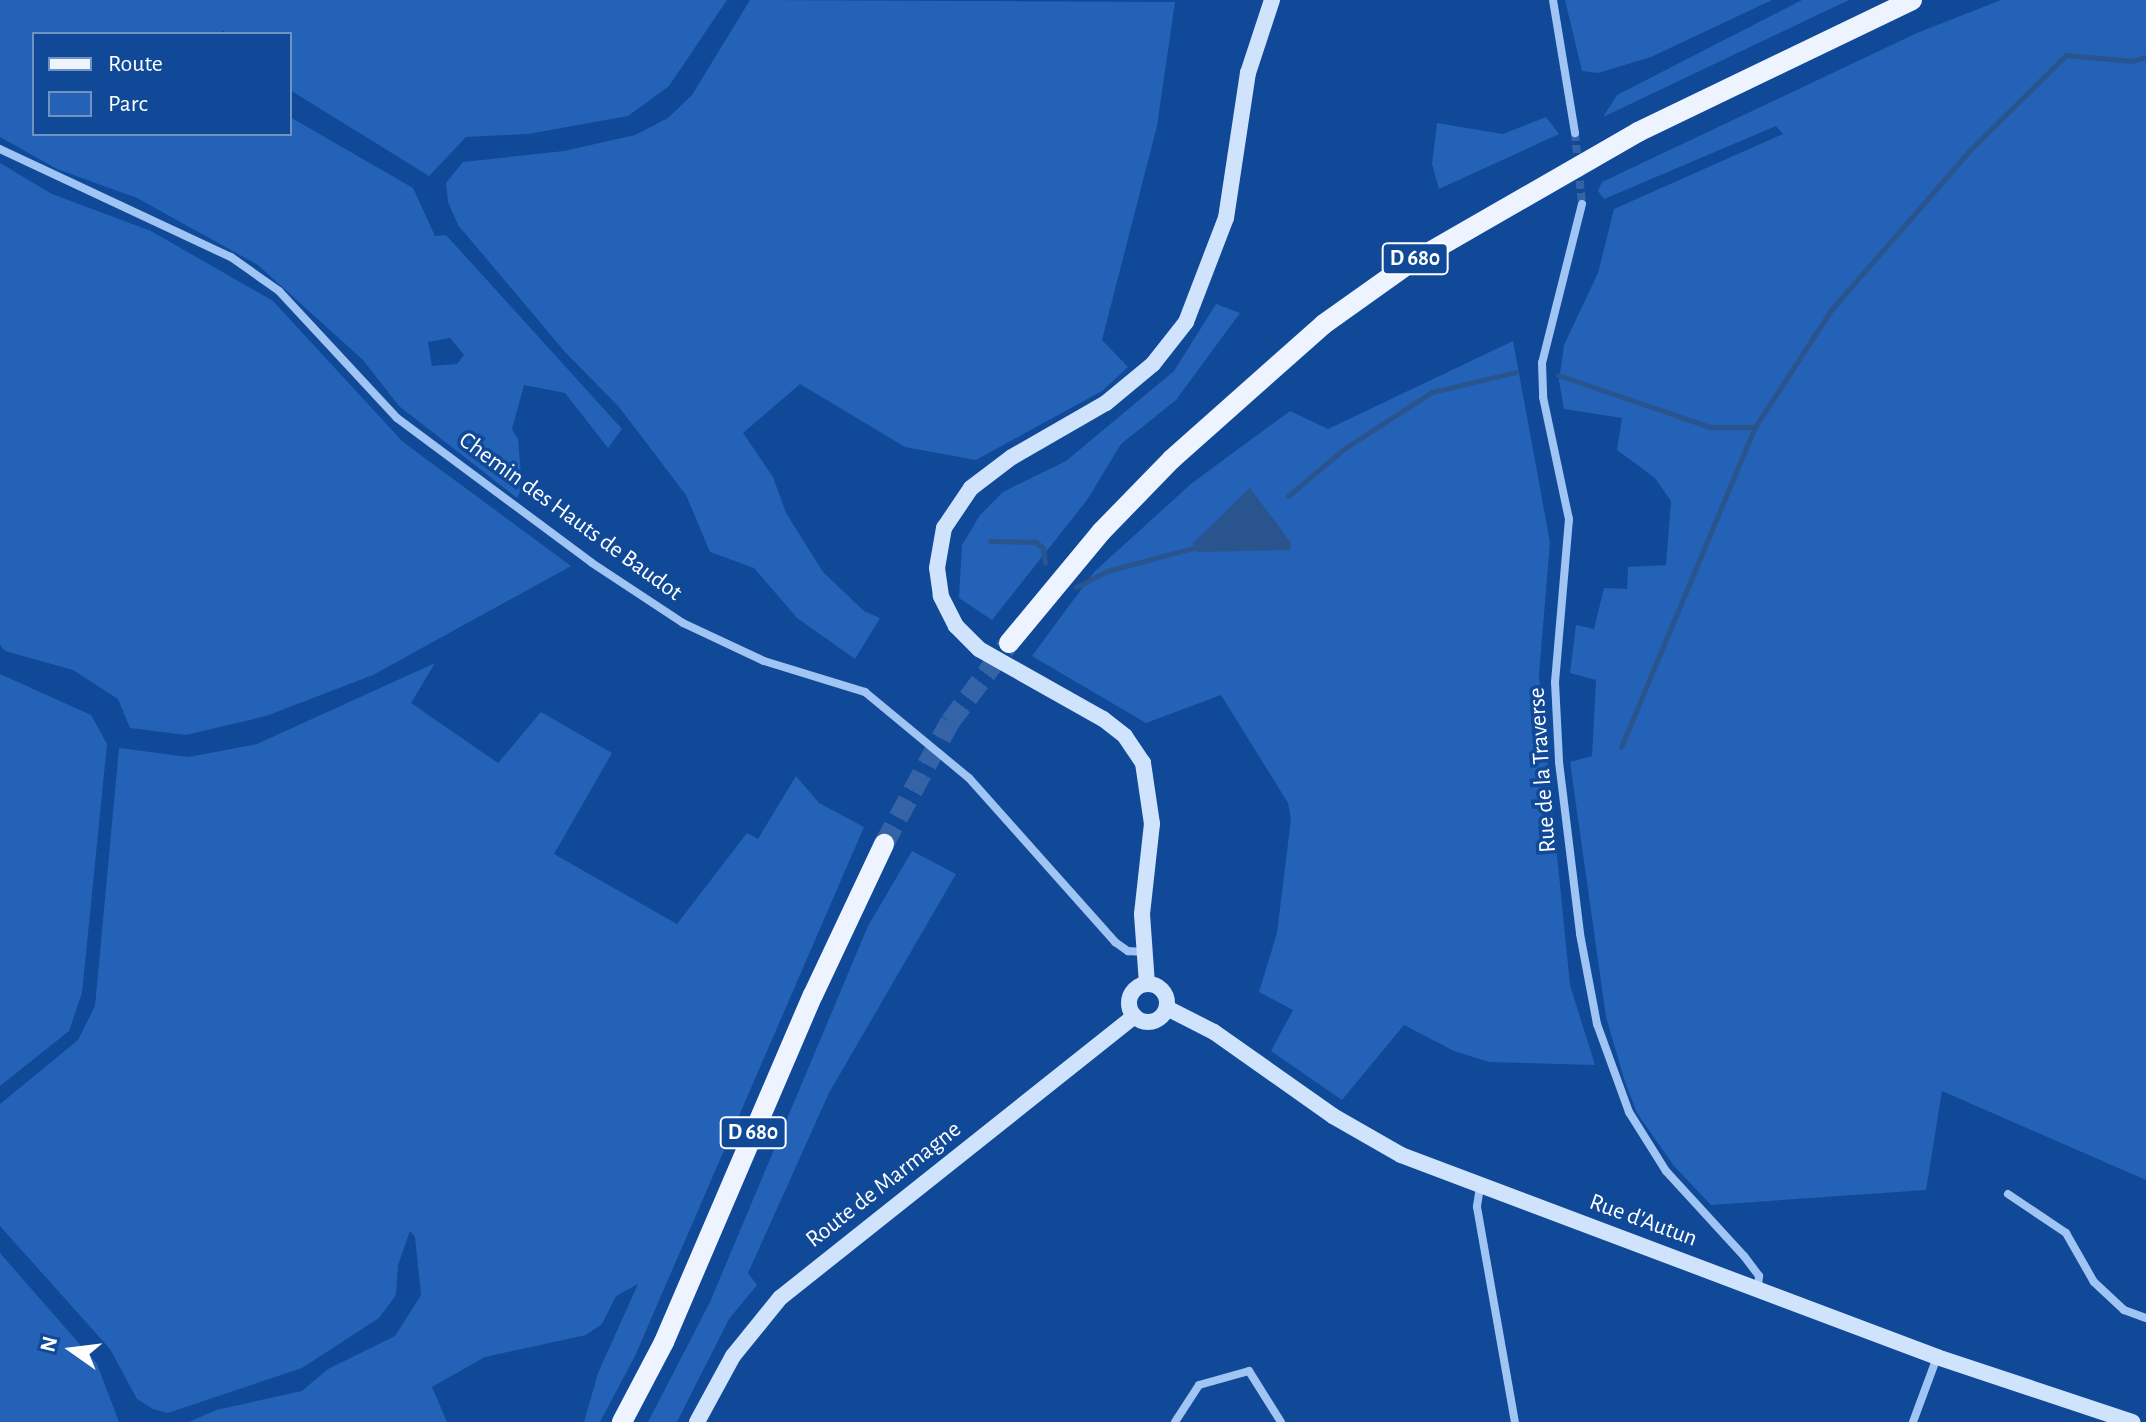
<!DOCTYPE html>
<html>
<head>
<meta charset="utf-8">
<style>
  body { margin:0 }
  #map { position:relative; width:2146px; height:1422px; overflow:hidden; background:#104997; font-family:"Alegreya Sans",sans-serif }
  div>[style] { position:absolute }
  .green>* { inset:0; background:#2362b6 }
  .water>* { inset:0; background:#2a548d }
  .stream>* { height:5px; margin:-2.5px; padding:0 2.5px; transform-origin:2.5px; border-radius:2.5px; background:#2a548d }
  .minor-tunnel>* { height:8px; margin-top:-4px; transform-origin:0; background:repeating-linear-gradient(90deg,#3464a7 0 8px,transparent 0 12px) }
  .primary-tunnel>* { height:20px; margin-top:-10px; transform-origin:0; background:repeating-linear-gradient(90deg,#3464a7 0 20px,transparent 0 30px) }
  .minor>* { height:8px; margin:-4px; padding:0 4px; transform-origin:4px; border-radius:4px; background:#a0c5f4 }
  .secondary>* { height:16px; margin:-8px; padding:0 8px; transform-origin:8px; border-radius:8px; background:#d0e3fd }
  .secondary>.ring { margin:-8px; padding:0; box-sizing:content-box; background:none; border:16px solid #d0e3fd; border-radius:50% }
  .primary>* { height:20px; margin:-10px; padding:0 10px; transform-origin:10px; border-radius:10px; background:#edf4ff }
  span { translate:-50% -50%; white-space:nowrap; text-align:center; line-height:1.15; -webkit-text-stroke:7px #104997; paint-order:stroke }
  .shield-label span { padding:2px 6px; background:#104997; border:2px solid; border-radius:6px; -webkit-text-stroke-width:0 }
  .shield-label { font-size:22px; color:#fff; font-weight:700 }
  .street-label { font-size:24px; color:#fff }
  .legend { position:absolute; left:32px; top:32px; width:260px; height:104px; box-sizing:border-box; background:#104997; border:2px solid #7092c1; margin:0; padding:10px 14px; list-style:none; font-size:24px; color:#fff }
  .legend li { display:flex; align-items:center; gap:16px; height:40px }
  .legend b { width:40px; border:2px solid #7092c1 }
  .north { position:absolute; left:32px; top:1310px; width:80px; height:80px; -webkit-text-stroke:6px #104997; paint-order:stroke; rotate:284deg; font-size:22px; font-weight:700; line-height:32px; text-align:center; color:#fff }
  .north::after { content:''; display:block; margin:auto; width:28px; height:36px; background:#fff; clip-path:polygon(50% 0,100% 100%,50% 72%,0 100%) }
</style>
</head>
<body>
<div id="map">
  <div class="green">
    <i style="clip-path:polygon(evenodd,0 0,727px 0,669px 86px,628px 116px,528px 134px,466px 137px,429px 176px,290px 90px,290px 34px,226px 34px,223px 30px,221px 34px,34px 34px,34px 134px,290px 134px,290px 117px,413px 188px,435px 236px,446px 235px,622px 429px,608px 448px,565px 393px,524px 385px,512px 429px,518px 439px,522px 488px,517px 498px,399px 406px,363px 360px,258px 265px,137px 198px,57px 169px,0 137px,0 0,450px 338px,464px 355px,457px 364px,432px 366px,428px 342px,450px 338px)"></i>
    <i style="clip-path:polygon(750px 0,1175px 2px,1157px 126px,1102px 340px,1128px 367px,1102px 391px,976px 460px,905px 447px,800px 384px,743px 433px,773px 477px,786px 513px,823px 572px,864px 611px,880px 618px,855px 659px,797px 618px,754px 568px,710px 552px,686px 495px,619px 407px,565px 352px,458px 225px,448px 202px,446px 183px,463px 162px,564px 151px,635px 135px,668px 118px,692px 95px)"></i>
    <i style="clip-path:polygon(1565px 0,1772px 0,1651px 57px,1598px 73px,1582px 71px)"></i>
    <i style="clip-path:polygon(1802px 0,1849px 0,1603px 117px,1617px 95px)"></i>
    <i style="clip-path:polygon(2001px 0,2146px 0,2146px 1180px,1942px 1091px,1926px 1190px,1711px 1205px,1674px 1166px,1637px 1113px,1625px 1082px,1606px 1017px,1570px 762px,1592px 756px,1596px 680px,1570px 673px,1576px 625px,1594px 629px,1604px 588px,1627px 589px,1628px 567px,1666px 565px,1671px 501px,1655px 478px,1617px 450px,1622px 418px,1564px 409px,1559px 381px,1564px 345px,1598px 273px,1614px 209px,1783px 134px,1776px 126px,1604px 199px,1598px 191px,1602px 182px,1917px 33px)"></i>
    <i style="clip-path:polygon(1546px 117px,1559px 134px,1439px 189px,1432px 164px,1437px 123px,1503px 134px)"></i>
    <i style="clip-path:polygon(0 163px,52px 194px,151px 231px,273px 301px,403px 442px,571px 566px,373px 675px,266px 716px,186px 735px,130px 728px,118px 699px,73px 670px,5px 651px,0 645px)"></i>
    <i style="clip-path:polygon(1216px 304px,1240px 313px,1176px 400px,1121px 444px,1087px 500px,992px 620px,959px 598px,962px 545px,980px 515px,1003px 492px,1066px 461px,1174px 371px)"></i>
    <i style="clip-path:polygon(1513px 341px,1550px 542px,1539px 675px,1570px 985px,1595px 1065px,1489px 1062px,1454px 1051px,1404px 1025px,1342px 1100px,1271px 1051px,1293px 1010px,1259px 992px,1277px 933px,1291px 819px,1288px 803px,1221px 695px,1146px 723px,1032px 656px,1094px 572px,1192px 483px,1290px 411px,1328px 429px)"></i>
    <i style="clip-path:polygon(435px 663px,411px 703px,498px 763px,541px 712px,612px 753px,554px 854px,677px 924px,747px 833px,758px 839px,796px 776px,819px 803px,864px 827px,635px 1356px,600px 1422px,584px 1422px,598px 1373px,638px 1284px,616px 1296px,602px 1324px,586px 1335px,485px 1357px,432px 1387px,447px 1422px,189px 1422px,216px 1410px,302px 1391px,328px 1369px,395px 1336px,421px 1295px,415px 1237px,410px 1231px,398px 1265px,396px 1295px,379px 1318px,302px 1368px,168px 1413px,153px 1409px,137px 1399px,110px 1349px,0 1226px,0 1104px,78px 1040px,95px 1006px,119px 748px,189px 757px,257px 744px)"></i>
    <i style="clip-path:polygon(0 674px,91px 715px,107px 744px,82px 993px,69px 1031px,0 1086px)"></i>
    <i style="clip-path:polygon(912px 851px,956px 874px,829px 1093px,748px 1273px,757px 1285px,729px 1319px,677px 1422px,648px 1422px,710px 1302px,868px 926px)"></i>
    <i style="clip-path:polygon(0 1253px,97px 1364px,119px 1422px,0 1422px)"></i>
  </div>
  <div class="water">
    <i style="clip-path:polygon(1250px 488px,1291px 543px,1290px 550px,1197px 552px,1193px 543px)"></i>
  </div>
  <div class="stream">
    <i style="left:1558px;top:375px;width:161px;rotate:18.9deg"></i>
    <i style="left:1710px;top:427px;width:45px"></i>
    <i style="left:1288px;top:496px;width:75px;rotate:-40.1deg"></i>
    <i style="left:1345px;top:448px;width:103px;rotate:-32.8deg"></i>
    <i style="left:1432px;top:392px;width:86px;rotate:-13.4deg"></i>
    <i style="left:990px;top:541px;width:46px;rotate:1.2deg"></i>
    <i style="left:1036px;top:542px;width:9px;rotate:41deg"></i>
    <i style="left:1043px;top:548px;width:15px;rotate:82deg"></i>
    <i style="left:1076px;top:587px;width:35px;rotate:-27deg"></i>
    <i style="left:1107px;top:571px;width:96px;rotate:-15deg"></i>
    <i style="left:1621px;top:747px;width:347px;rotate:-67.3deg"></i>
    <i style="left:1755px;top:427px;width:140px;rotate:-57deg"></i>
    <i style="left:1831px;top:310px;width:213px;rotate:-49deg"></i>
    <i style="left:1971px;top:149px;width:134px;rotate:-44.7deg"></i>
    <i style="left:2066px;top:55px;width:66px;rotate:5.2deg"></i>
    <i style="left:2132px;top:61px;width:15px;rotate:-16deg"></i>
  </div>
  <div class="minor-tunnel">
    <i style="left:1575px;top:133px;width:71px;rotate:84.4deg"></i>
  </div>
  <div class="primary-tunnel">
    <i style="left:884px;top:844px;width:139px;rotate:-61.6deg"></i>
    <i style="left:950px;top:722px;width:99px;rotate:-53.2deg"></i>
  </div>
  <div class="minor">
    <i style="left:1553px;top:0;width:135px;rotate:80.6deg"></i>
    <i style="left:0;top:149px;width:255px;rotate:25.1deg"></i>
    <i style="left:231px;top:257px;width:59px;rotate:35.3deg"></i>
    <i style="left:279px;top:291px;width:173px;rotate:47.1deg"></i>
    <i style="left:397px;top:418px;width:243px;rotate:36.6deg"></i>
    <i style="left:592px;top:563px;width:109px;rotate:33.4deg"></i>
    <i style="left:683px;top:623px;width:89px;rotate:25.1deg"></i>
    <i style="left:764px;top:661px;width:106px;rotate:17.1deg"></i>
    <i style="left:865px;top:692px;width:135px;rotate:39.6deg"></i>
    <i style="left:969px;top:778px;width:220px;rotate:48.3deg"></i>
    <i style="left:1115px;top:942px;width:16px;rotate:35deg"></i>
    <i style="left:1128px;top:951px;width:15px;rotate:4deg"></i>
    <i style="left:1582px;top:204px;width:164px;rotate:104.1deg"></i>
    <i style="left:1542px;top:363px;width:34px;rotate:88deg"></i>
    <i style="left:1543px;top:397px;width:125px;rotate:78deg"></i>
    <i style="left:1569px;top:519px;width:164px;rotate:94.9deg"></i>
    <i style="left:1555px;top:682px;width:80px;rotate:87.1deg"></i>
    <i style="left:1559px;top:762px;width:173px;rotate:83deg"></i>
    <i style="left:1580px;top:934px;width:92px;rotate:79.3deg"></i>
    <i style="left:1597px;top:1024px;width:94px;rotate:70deg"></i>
    <i style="left:1629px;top:1112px;width:70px;rotate:57.9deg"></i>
    <i style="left:1666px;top:1171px;width:115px;rotate:47.5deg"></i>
    <i style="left:1744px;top:1256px;width:25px;rotate:53deg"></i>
    <i style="left:1759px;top:1276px;width:12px;rotate:95deg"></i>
    <i style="left:1480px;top:1187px;width:20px;rotate:99deg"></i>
    <i style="left:1477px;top:1207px;width:218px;rotate:80deg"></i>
    <i style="left:2008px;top:1194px;width:70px;rotate:33.9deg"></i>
    <i style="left:2066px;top:1233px;width:56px;rotate:60.3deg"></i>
    <i style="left:2094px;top:1282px;width:41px;rotate:43deg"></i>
    <i style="left:2124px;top:1310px;width:23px;rotate:20deg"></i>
    <i style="left:1175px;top:1422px;width:44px;rotate:-57deg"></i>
    <i style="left:1199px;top:1385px;width:52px;rotate:-15.6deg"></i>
    <i style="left:1249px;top:1371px;width:60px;rotate:57.9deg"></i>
    <i style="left:1913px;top:1422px;width:69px;rotate:-69.7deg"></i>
  </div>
  <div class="secondary">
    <i class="ring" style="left:1129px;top:984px;width:22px;height:22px"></i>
    <i style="left:1147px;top:984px;width:70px;rotate:-94.1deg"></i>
    <i style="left:1142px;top:914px;width:91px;rotate:-83.7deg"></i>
    <i style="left:1152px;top:824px;width:62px;rotate:-98.4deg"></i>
    <i style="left:1143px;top:763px;width:32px;rotate:-124deg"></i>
    <i style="left:1125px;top:736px;width:28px;rotate:-142deg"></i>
    <i style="left:1103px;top:719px;width:142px;rotate:-150.6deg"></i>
    <i style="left:979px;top:649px;width:33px;rotate:-135deg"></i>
    <i style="left:956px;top:626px;width:34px;rotate:-117deg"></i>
    <i style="left:941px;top:596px;width:28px;rotate:-98deg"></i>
    <i style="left:937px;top:568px;width:41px;rotate:-80.1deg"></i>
    <i style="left:944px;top:528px;width:48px;rotate:-56deg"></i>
    <i style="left:971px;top:488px;width:51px;rotate:-37.1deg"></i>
    <i style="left:1012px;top:457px;width:108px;rotate:-29.9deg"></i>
    <i style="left:1106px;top:403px;width:61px;rotate:-39.7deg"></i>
    <i style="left:1153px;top:364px;width:53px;rotate:-51.8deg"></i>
    <i style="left:1186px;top:322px;width:111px;rotate:-69deg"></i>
    <i style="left:1226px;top:218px;width:147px;rotate:-81.4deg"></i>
    <i style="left:1248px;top:73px;width:77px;rotate:-71.8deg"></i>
    <i style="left:1167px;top:1008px;width:53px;rotate:27.1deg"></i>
    <i style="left:1214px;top:1032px;width:146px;rotate:35.2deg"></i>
    <i style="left:1333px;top:1116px;width:78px;rotate:29.8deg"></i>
    <i style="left:1401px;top:1155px;width:573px;rotate:20.65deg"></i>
    <i style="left:1937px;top:1357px;width:206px;rotate:18.4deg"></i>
    <i style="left:697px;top:1422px;width:75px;rotate:-61.4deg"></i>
    <i style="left:733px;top:1356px;width:75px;rotate:-51deg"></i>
    <i style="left:780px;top:1298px;width:453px;rotate:-38.5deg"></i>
  </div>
  <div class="primary">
    <i style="left:1009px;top:643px;width:144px;rotate:-50.3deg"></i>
    <i style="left:1101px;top:532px;width:102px;rotate:-45.8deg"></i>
    <i style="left:1172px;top:459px;width:203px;rotate:-41.6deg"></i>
    <i style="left:1324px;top:324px;width:102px;rotate:-35.4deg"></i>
    <i style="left:1407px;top:265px;width:267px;rotate:-29.9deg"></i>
    <i style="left:1638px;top:132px;width:304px;rotate:-25.7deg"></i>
    <i style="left:622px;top:1422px;width:90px;rotate:-62.3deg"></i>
    <i style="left:664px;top:1342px;width:378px;rotate:-66.8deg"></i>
    <i style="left:813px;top:995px;width:167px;rotate:-64.8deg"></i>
  </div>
  <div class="shield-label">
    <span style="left:1415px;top:259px">D 680</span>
    <span style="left:753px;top:1133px">D 680</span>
  </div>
  <div class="street-label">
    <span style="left:570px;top:517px;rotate:36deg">Chemin des Hauts de Baudot</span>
    <span style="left:1543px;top:770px;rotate:-94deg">Rue de la Traverse</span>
    <span style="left:884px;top:1185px;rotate:-38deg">Route de Marmagne</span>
    <span style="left:1643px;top:1221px;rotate:20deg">Rue d'Autun</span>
  </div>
  <ul class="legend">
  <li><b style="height:10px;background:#edf4ff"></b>Route</li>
  <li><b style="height:22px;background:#2362b6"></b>Parc</li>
  </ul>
  <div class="north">N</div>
</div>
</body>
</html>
